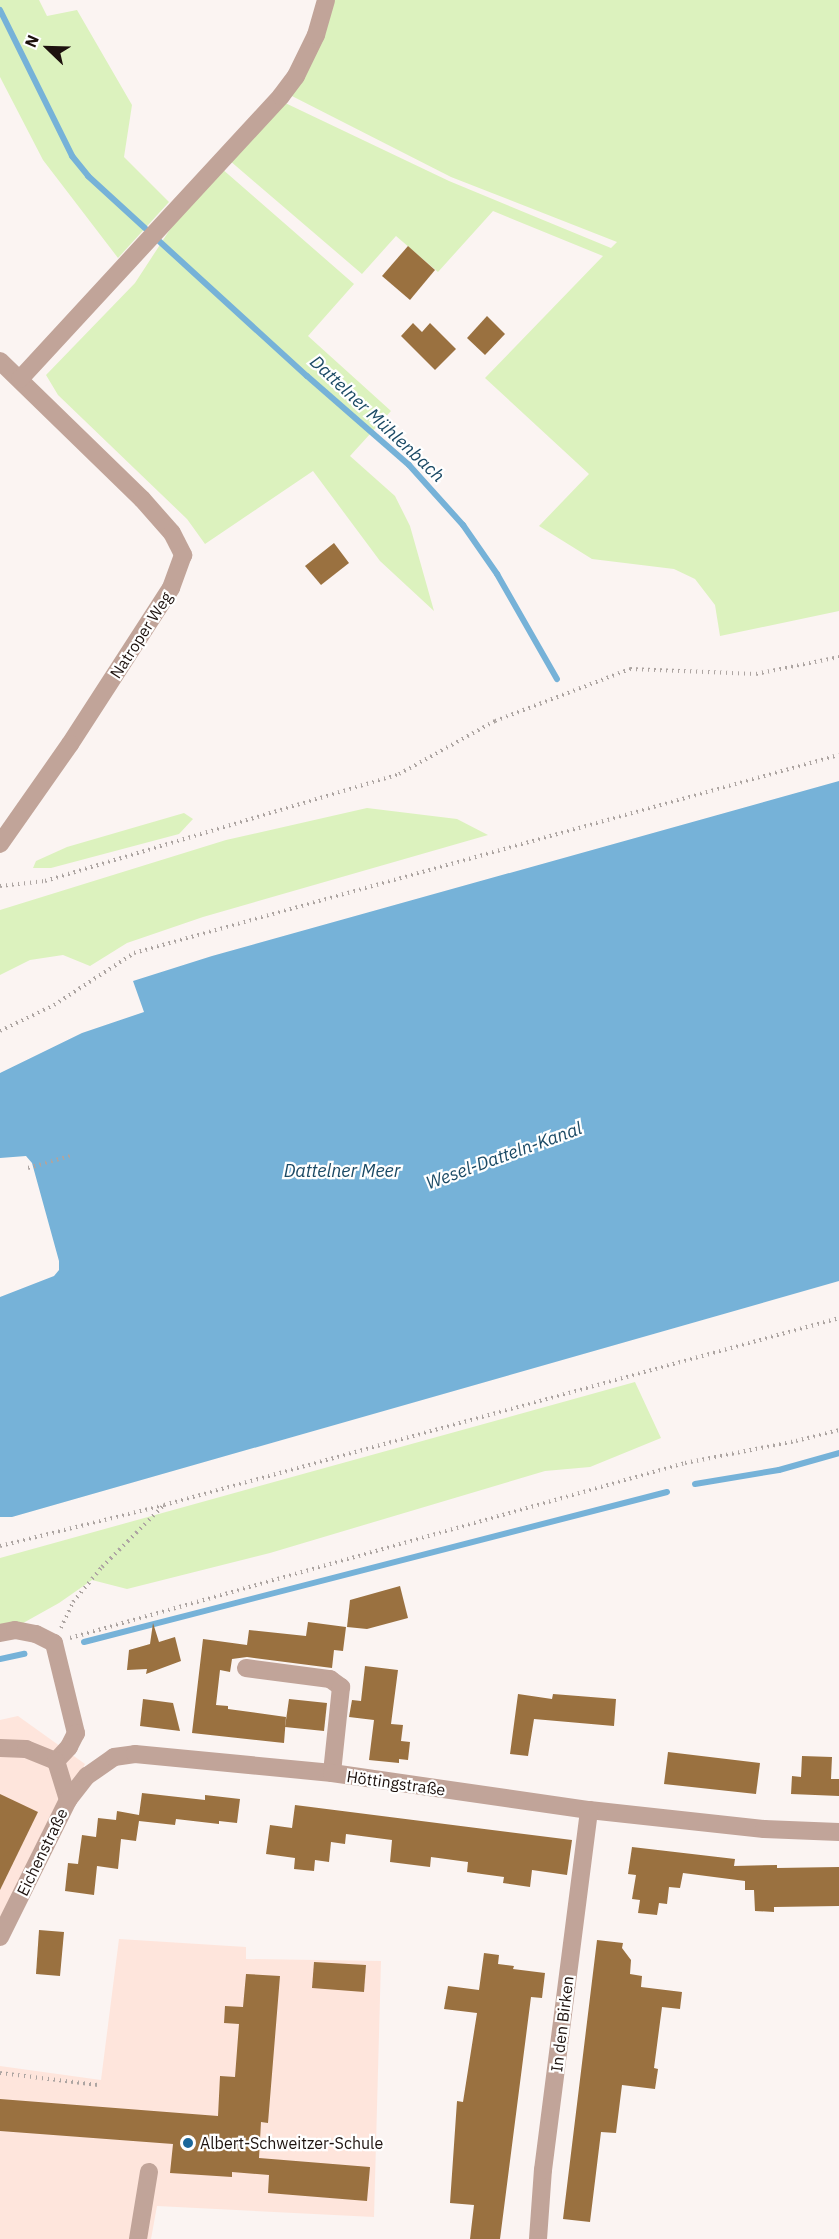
<!DOCTYPE html>
<html>
<head>
<meta charset="utf-8">
<style>
  body { margin:0 }
  #map { position:relative; width:839px; height:2239px; overflow:hidden; background:#fbf4f2; font-family:"IBM Plex Sans",sans-serif }
  div>[style] { position:absolute }
  .built>* { inset:0; background:#fee5dc }
  .green>* { inset:0; background:#dcf2be }
  .water>* { inset:0; background:#76b2d8 }
  .stream>* { height:6px; margin:-3px; padding:0 3px; transform-origin:3px; border-radius:3px; background:#76b2d8 }
  .building>* { inset:0; background:#9a7140 }
  .path>* { height:4px; margin-top:-2px; transform-origin:0; background:repeating-linear-gradient(90deg,#ada5a2 0 1.5px,transparent 0 6px) }
  .minor>* { height:18px; margin:-9px; padding:0 9px; transform-origin:9px; border-radius:9px; background:#c1a499 }
  .dots>* { width:16px; height:16px; translate:-50% -50%; box-sizing:border-box; border:3px solid #fff; border-radius:50% }
  span { translate:-50% -50%; white-space:nowrap; text-align:center; line-height:1.15; -webkit-text-stroke:4.5px #fff; paint-order:stroke }
  .street-label { font-size:16px; color:#1d120e }
  .poi-label { font-size:16px; color:#1d120e }
  .left { translate:0 -50%; text-align:left }
  .water-label { font-size:18px; color:#1b4a65; font-style:italic }
  .north { position:absolute; left:18px; top:18px; width:60px; height:60px; -webkit-text-stroke:4px #fff; paint-order:stroke; rotate:293deg; font-size:16px; font-weight:700; line-height:24px; text-align:center; color:#1d120e }
  .north::after { content:''; display:block; margin:auto; width:21px; height:27px; background:#1d120e; clip-path:polygon(50% 0,100% 100%,50% 72%,0 100%) }
</style>
</head>
<body>
<div id="map">
  <div class="built">
    <i style="clip-path:polygon(18px 1716px,85px 1764px,0 1934px,0 1720px)"></i>
    <i style="clip-path:polygon(119px 1939px,246px 1947px,246px 1959px,381px 1961px,374px 2217px,157px 2206px,151px 2239px,0 2239px,0 2066px,101px 2080px)"></i>
  </div>
  <div class="green">
    <i style="clip-path:polygon(0 0,39px 0,47px 16px,77px 10px,132px 105px,124px 157px,169px 202px,118px 258px,43px 160px,0 77px)"></i>
    <i style="clip-path:polygon(327px 0,839px 0,839px 611px,720px 636px,715px 605px,695px 579px,674px 569px,592px 559px,539px 526px,589px 474px,485px 378px,603px 256px,493px 211px,438px 272px,396px 236px,362px 274px,229px 160px,281px 101px,449px 181px,611px 248px,617px 242px,451px 177px,286px 93px)"></i>
    <i style="clip-path:polygon(221px 168px,354px 284px,308px 336px,391px 411px,350px 456px,395px 496px,410px 526px,434px 611px,380px 561px,313px 471px,205px 544px,187px 519px,58px 395px,46px 375px,135px 283px,182px 211px)"></i>
    <i style="clip-path:polygon(367px 808px,457px 819px,488px 835px,203px 917px,127px 943px,90px 966px,63px 955px,30px 960px,0 975px,0 910px,226px 840px)"></i>
    <i style="clip-path:polygon(184px 813px,193px 819px,179px 834px,51px 868px,33px 868px,36px 861px,67px 847px)"></i>
    <i style="clip-path:polygon(635px 1382px,661px 1438px,590px 1467px,545px 1471px,270px 1553px,127px 1589px,92px 1580px,59px 1603px,16px 1627px,0 1630px,0 1558px)"></i>
  </div>
  <div class="water">
    <i style="clip-path:polygon(839px 781px,839px 1281px,12px 1517px,0 1517px,0 1297px,54px 1276px,59px 1270px,59px 1261px,32px 1163px,26px 1156px,0 1158px,0 1073px,82px 1033px,144px 1012px,133px 981px,212px 956px)"></i>
  </div>
  <div class="stream">
    <i style="left:0;top:10px;width:163px;rotate:63.7deg"></i>
    <i style="left:72px;top:156px;width:26px;rotate:51deg"></i>
    <i style="left:88px;top:176px;width:77px;rotate:42.4deg"></i>
    <i style="left:159px;top:241px;width:200px;rotate:42.4deg"></i>
    <i style="left:307px;top:376px;width:135px;rotate:41.1deg"></i>
    <i style="left:409px;top:465px;width:81px;rotate:48deg"></i>
    <i style="left:463px;top:525px;width:60px;rotate:55.2deg"></i>
    <i style="left:497px;top:574px;width:121px;rotate:60.3deg"></i>
    <i style="left:695px;top:1484px;width:85px;rotate:-9.5deg"></i>
    <i style="left:779px;top:1470px;width:62px;rotate:-15.8deg"></i>
    <i style="left:84px;top:1642px;width:602px;rotate:-14.43deg"></i>
    <i style="left:0;top:1659px;width:25px;rotate:-12deg"></i>
  </div>
  <div class="building">
    <i style="clip-path:polygon(408px 246px,435px 270px,410px 300px,382px 276px)"></i>
    <i style="clip-path:polygon(487px 316px,505px 334px,485px 355px,467px 338px)"></i>
    <i style="clip-path:polygon(413px 323px,422px 332px,430px 323px,456px 349px,435px 370px,401px 336px)"></i>
    <i style="clip-path:polygon(334px 543px,349px 563px,321px 585px,305px 566px)"></i>
    <i style="clip-path:polygon(400px 1586px,408px 1618px,367px 1629px,347px 1627px,350px 1600px)"></i>
    <i style="clip-path:polygon(308px 1622px,346px 1627px,343px 1651px,334px 1650px,332px 1668px,247px 1657px,232px 1659px,230px 1672px,220px 1670px,216px 1705px,228px 1706px,228px 1709px,286px 1717px,284px 1743px,192px 1733px,203px 1639px,247px 1645px,249px 1630px,306px 1636px)"></i>
    <i style="clip-path:polygon(153px 1623px,159px 1642px,175px 1637px,181px 1661px,146px 1674px,147px 1669px,127px 1670px,129px 1650px,150px 1644px)"></i>
    <i style="clip-path:polygon(365px 1666px,398px 1670px,391px 1724px,403px 1725px,401px 1741px,410px 1742px,408px 1760px,399px 1759px,399px 1763px,369px 1760px,374px 1720px,349px 1717px,352px 1700px,361px 1701px)"></i>
    <i style="clip-path:polygon(518px 1694px,552px 1699px,553px 1694px,616px 1699px,614px 1726px,534px 1719px,528px 1756px,510px 1754px)"></i>
    <i style="clip-path:polygon(143px 1699px,173px 1703px,180px 1731px,140px 1726px)"></i>
    <i style="clip-path:polygon(289px 1699px,327px 1703px,324px 1731px,285px 1727px)"></i>
    <i style="clip-path:polygon(668px 1752px,760px 1763px,756px 1794px,664px 1784px)"></i>
    <i style="clip-path:polygon(802px 1756px,832px 1757px,831px 1779px,839px 1779px,839px 1796px,791px 1794px,792px 1776px,801px 1777px)"></i>
    <i style="clip-path:polygon(142px 1793px,205px 1800px,205px 1795px,240px 1799px,237px 1823px,219px 1821px,219px 1824px,176px 1819px,175px 1825px,139px 1821px,136px 1841px,121px 1839px,118px 1869px,97px 1866px,94px 1895px,65px 1891px,68px 1863px,78px 1864px,82px 1835px,96px 1837px,98px 1818px,116px 1820px,117px 1811px,139px 1815px)"></i>
    <i style="clip-path:polygon(0 1794px,38px 1812px,0 1890px)"></i>
    <i style="clip-path:polygon(295px 1805px,572px 1840px,567px 1875px,532px 1870px,530px 1887px,503px 1883px,504px 1877px,467px 1872px,468px 1862px,431px 1857px,430px 1867px,390px 1862px,392px 1840px,346px 1834px,345px 1844px,331px 1842px,329px 1862px,315px 1860px,314px 1871px,294px 1869px,295px 1858px,266px 1854px,270px 1825px,292px 1828px)"></i>
    <i style="clip-path:polygon(632px 1847px,735px 1859px,734px 1866px,777px 1865px,777px 1868px,839px 1867px,839px 1906px,774px 1907px,774px 1912px,755px 1911px,754px 1890px,745px 1890px,745px 1881px,683px 1873px,680px 1888px,669px 1887px,667px 1904px,659px 1903px,657px 1915px,638px 1913px,640px 1900px,632px 1899px,636px 1875px,628px 1874px)"></i>
    <i style="clip-path:polygon(39px 1930px,64px 1932px,60px 1976px,36px 1974px)"></i>
    <i style="clip-path:polygon(597px 1940px,623px 1943px,622px 1948px,631px 1960px,630px 1974px,642px 1976px,641px 1987px,682px 1992px,680px 2009px,662px 2007px,654px 2068px,658px 2069px,655px 2089px,622px 2085px,616px 2133px,601px 2132px,590px 2222px,563px 2219px)"></i>
    <i style="clip-path:polygon(484px 1953px,499px 1955px,498px 1964px,514px 1966px,513px 1969px,545px 1973px,542px 1998px,531px 1997px,500px 2239px,470px 2239px,474px 2205px,450px 2203px,457px 2101px,463px 2102px,477px 2013px,444px 2009px,448px 1986px,479px 1990px)"></i>
    <i style="clip-path:polygon(314px 1962px,366px 1965px,364px 1992px,312px 1988px)"></i>
    <i style="clip-path:polygon(246px 1974px,280px 1976px,268px 2123px,261px 2122px,259px 2158px,370px 2167px,367px 2201px,268px 2193px,269px 2175px,232px 2172px,232px 2177px,170px 2173px,173px 2144px,0 2131px,0 2099px,218px 2116px,220px 2076px,235px 2077px,239px 2024px,224px 2023px,225px 2006px,243px 2007px)"></i>
  </div>
  <div class="path">
    <i style="left:0;top:886px;width:45px;rotate:-6.3deg"></i>
    <i style="left:45px;top:881px;width:370px;rotate:-16.8deg"></i>
    <i style="left:399px;top:774px;width:110px;rotate:-28.9deg"></i>
    <i style="left:495px;top:721px;width:145px;rotate:-21.1deg"></i>
    <i style="left:630px;top:669px;width:126px;rotate:2.3deg"></i>
    <i style="left:756px;top:674px;width:85px;rotate:-11.6deg"></i>
    <i style="left:0;top:1031px;width:60px;rotate:-25.7deg"></i>
    <i style="left:54px;top:1005px;width:95px;rotate:-33deg"></i>
    <i style="left:134px;top:953px;width:732px;rotate:-15.69deg"></i>
    <i style="left:28px;top:1168px;width:47px;rotate:-16.1deg"></i>
    <i style="left:0;top:1546px;width:169px;rotate:-14deg"></i>
    <i style="left:164px;top:1505px;width:700px;rotate:-15.48deg"></i>
    <i style="left:61px;top:1628px;width:29px;rotate:-65deg"></i>
    <i style="left:73px;top:1602px;width:45px;rotate:-50.4deg"></i>
    <i style="left:102px;top:1567px;width:86px;rotate:-45deg"></i>
    <i style="left:70px;top:1638px;width:639px;rotate:-15.88deg"></i>
    <i style="left:685px;top:1463px;width:113px;rotate:-11.2deg"></i>
    <i style="left:796px;top:1441px;width:44px;rotate:-14.3deg"></i>
    <i style="left:0;top:2073px;width:99px;rotate:7deg"></i>
  </div>
  <div class="minor">
    <i style="left:0;top:361px;width:198px;rotate:44.2deg"></i>
    <i style="left:142px;top:499px;width:45px;rotate:48.6deg"></i>
    <i style="left:172px;top:533px;width:25px;rotate:63deg"></i>
    <i style="left:183px;top:555px;width:35px;rotate:110deg"></i>
    <i style="left:171px;top:588px;width:186px;rotate:122.9deg"></i>
    <i style="left:70px;top:744px;width:122px;rotate:125deg"></i>
    <i style="left:20px;top:379px;width:385px;rotate:-47.3deg"></i>
    <i style="left:281px;top:96px;width:25px;rotate:-53deg"></i>
    <i style="left:296px;top:76px;width:46px;rotate:-64deg"></i>
    <i style="left:316px;top:35px;width:36px;rotate:-74deg"></i>
    <i style="left:0;top:1633px;width:15px;rotate:-11deg"></i>
    <i style="left:15px;top:1630px;width:21px;rotate:11deg"></i>
    <i style="left:36px;top:1634px;width:20px;rotate:27deg"></i>
    <i style="left:54px;top:1643px;width:93px;rotate:76.3deg"></i>
    <i style="left:76px;top:1733px;width:16px;rotate:117deg"></i>
    <i style="left:69px;top:1747px;width:19px;rotate:133deg"></i>
    <i style="left:246px;top:1668px;width:85px;rotate:7.5deg"></i>
    <i style="left:330px;top:1679px;width:14px;rotate:36deg"></i>
    <i style="left:341px;top:1687px;width:86px;rotate:96deg"></i>
    <i style="left:0;top:1748px;width:26px;rotate:2deg"></i>
    <i style="left:26px;top:1749px;width:32px;rotate:22deg"></i>
    <i style="left:56px;top:1761px;width:41px;rotate:72.9deg"></i>
    <i style="left:0;top:1937px;width:153px;rotate:-63.6deg"></i>
    <i style="left:68px;top:1800px;width:31px;rotate:-52deg"></i>
    <i style="left:87px;top:1776px;width:33px;rotate:-35deg"></i>
    <i style="left:114px;top:1757px;width:21px;rotate:-8deg"></i>
    <i style="left:135px;top:1754px;width:198px;rotate:5.5deg"></i>
    <i style="left:332px;top:1773px;width:260px;rotate:8.2deg"></i>
    <i style="left:589px;top:1810px;width:176px;rotate:6.2deg"></i>
    <i style="left:764px;top:1829px;width:75px;rotate:2.3deg"></i>
    <i style="left:138px;top:2239px;width:68px;rotate:-80.7deg"></i>
    <i style="left:538px;top:2239px;width:69px;rotate:-85.9deg"></i>
    <i style="left:543px;top:2170px;width:363px;rotate:-82.7deg"></i>
  </div>
  <div class="dots">
    <i style="left:188px;top:2143px;background:#1b679a"></i>
  </div>
  <div class="street-label">
    <span style="left:141px;top:635px;rotate:-57deg">Natroper Weg</span>
    <span style="left:396px;top:1783px;rotate:8deg">Höttingstraße</span>
    <span style="left:42px;top:1852px;rotate:-64deg">Eichenstraße</span>
    <span style="left:562px;top:2024px;rotate:-83deg">In den Birken</span>
  </div>
  <div class="poi-label">
    <span class="left" style="left:200px;top:2143px">Albert-Schweitzer-Schule</span>
  </div>
  <div class="water-label">
    <span style="left:377px;top:419px;rotate:43deg">Dattelner Mühlenbach</span>
    <span style="left:504px;top:1156px;rotate:-20deg">Wesel-Datteln-Kanal</span>
    <span style="left:342px;top:1171px">Dattelner Meer</span>
  </div>
  <div class="north">N</div>
</div>
</body>
</html>
